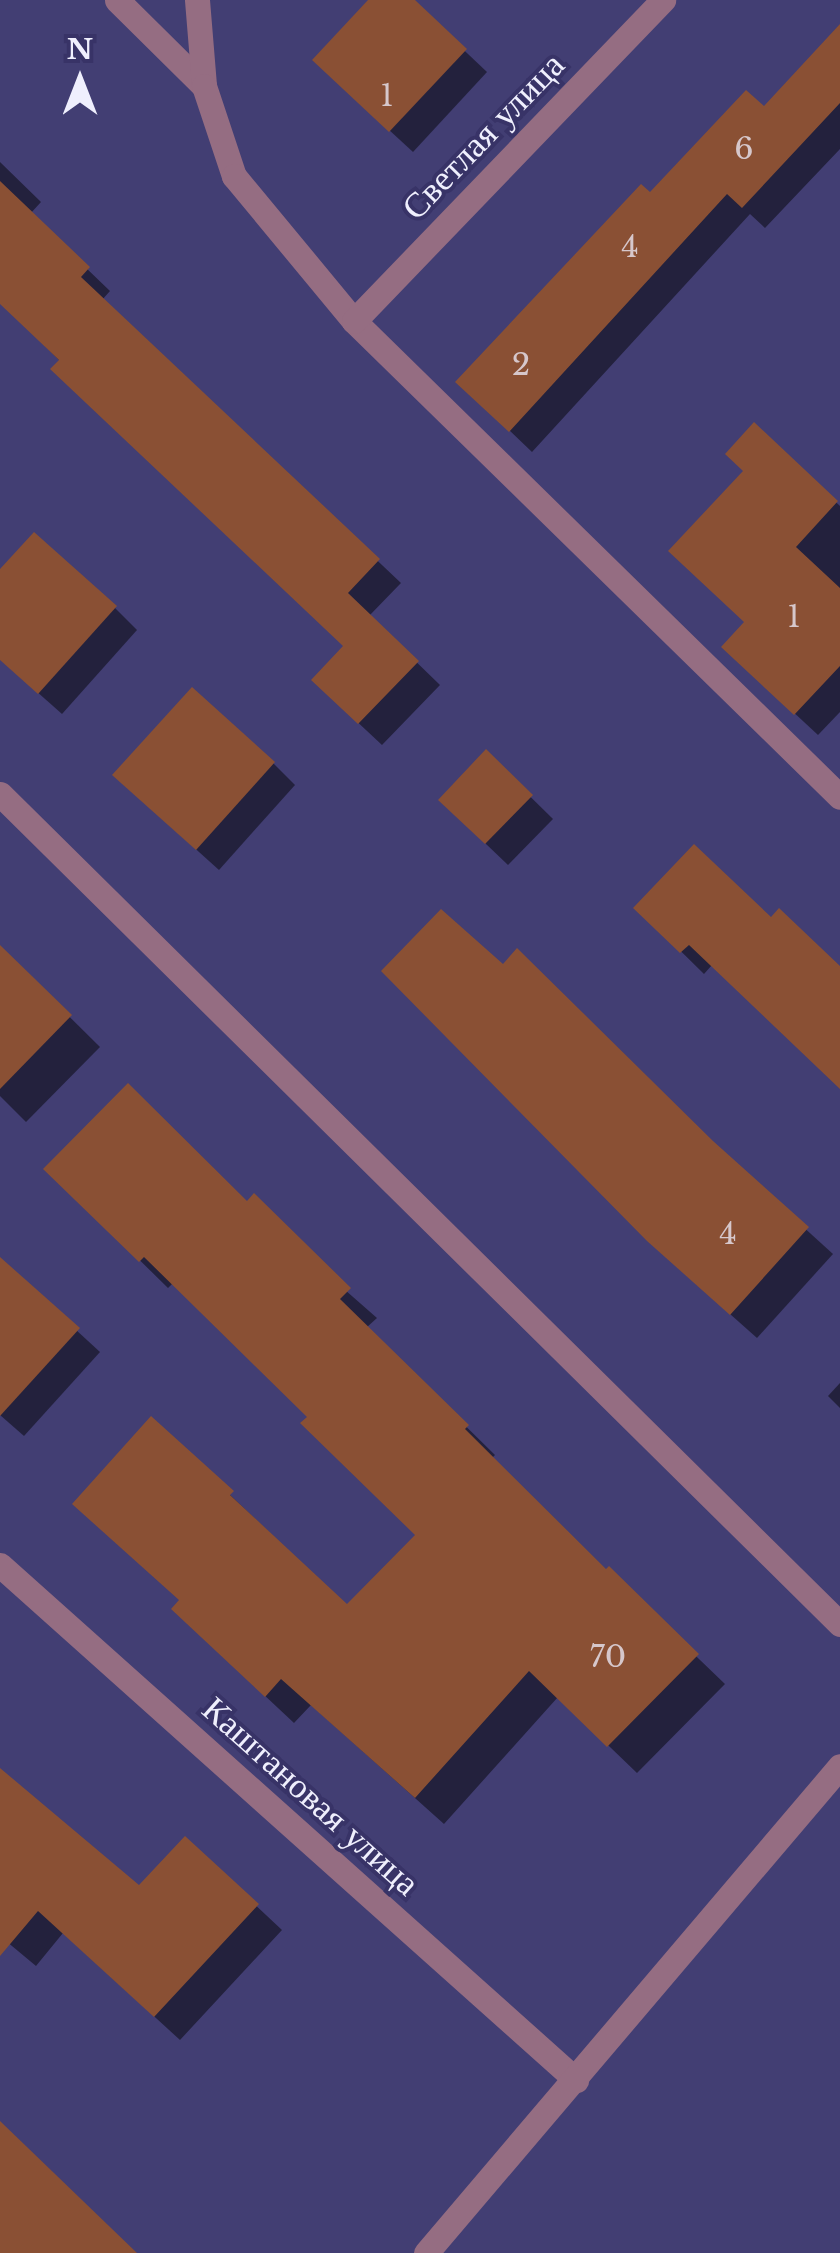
<!DOCTYPE html>
<html>
<head>
<meta charset="utf-8">
<style>
  body { margin:0 }
  #map { position:relative; width:840px; height:2253px; overflow:hidden; background:#423e73; font-family:"Libre Baskerville",serif }
  div>[style] { position:absolute }
  .shadow>* { inset:0; background:#0007 }
  .building>* { inset:0; background:#8a5034 }
  .minor>* { height:25px; margin:-12.5px; padding:0 12.5px; transform-origin:12.5px; border-radius:12.5px; background:#956d82 }
  span { translate:-50% -50%; white-space:nowrap; text-align:center; line-height:1.15; -webkit-text-stroke:8px #383367; paint-order:stroke }
  .number-label { font-size:30px; color:#d6c7cb }
  .number-label span { -webkit-text-stroke-width:0 }
  .street-label { font-size:35px; color:#efeffd }
  .north { position:absolute; left:30px; top:30px; width:100px; height:100px; -webkit-text-stroke:8px #383367; paint-order:stroke; rotate:0deg; font-size:28px; font-weight:700; line-height:40px; text-align:center; color:#efeffd }
  .north::after { content:''; display:block; margin:auto; width:35px; height:45px; background:#efeffd; clip-path:polygon(50% 0,100% 100%,50% 72%,0 100%) }
</style>
</head>
<body>
<div id="map">
  <div class="shadow">
    <i style="clip-path:polygon(371px 0,411px 0,487px 72px,413px 152px,337px 82px)"></i>
    <i style="clip-path:polygon(840px 28px,840px 149px,765px 228px,750px 214px,532px 452px,481px 403px,650px 196px,764px 110px)"></i>
    <i style="clip-path:polygon(0 162px,41px 202px,30px 214px,110px 291px,102px 300px,401px 583px,369px 616px,440px 685px,382px 745px,336px 702px,346px 647px,0 301px)"></i>
    <i style="clip-path:polygon(754px 426px,840px 506px,840px 712px,818px 735px,746px 668px,746px 472px)"></i>
    <i style="clip-path:polygon(0 573px,115px 608px,137px 630px,62px 714px,0 659px)"></i>
    <i style="clip-path:polygon(486px 753px,553px 819px,508px 865px,463px 822px)"></i>
    <i style="clip-path:polygon(273px 763px,295px 785px,219px 870px,138px 797px)"></i>
    <i style="clip-path:polygon(637px 908px,771px 921px,840px 970px,840px 1087px,712px 965px,704px 974px)"></i>
    <i style="clip-path:polygon(0 948px,100px 1047px,26px 1122px,0 1096px)"></i>
    <i style="clip-path:polygon(711px 1143px,833px 1254px,757px 1338px,676px 1266px)"></i>
    <i style="clip-path:polygon(47px 1169px,247px 1204px,377px 1318px,366px 1328px,495px 1455px,491px 1459px,725px 1684px,637px 1773px,558px 1697px,444px 1824px,311px 1705px,294px 1723px,202px 1637px,181px 1602px,151px 1419px,347px 1607px,418px 1535px,310px 1417px,173px 1283px,168px 1288px)"></i>
    <i style="clip-path:polygon(0 1260px,100px 1352px,24px 1436px,0 1415px)"></i>
    <i style="clip-path:polygon(840px 1383px,840px 1408px,828px 1396px)"></i>
    <i style="clip-path:polygon(0 1772px,139px 1888px,185px 1839px,282px 1930px,180px 2040px,63px 1933px,36px 1966px,0 1936px)"></i>
  </div>
  <div class="building">
    <i style="clip-path:polygon(368px 0,415px 0,467px 49px,389px 132px,312px 60px)"></i>
    <i style="clip-path:polygon(840px 24px,840px 103px,742px 208px,727px 194px,509px 432px,455px 382px,641px 184px,650px 192px,746px 90px,764px 106px)"></i>
    <i style="clip-path:polygon(0 181px,90px 267px,81px 277px,380px 559px,348px 593px,419px 661px,358px 724px,311px 680px,343px 646px,50px 369px,59px 360px,0 304px)"></i>
    <i style="clip-path:polygon(754px 422px,838px 501px,796px 547px,840px 588px,840px 666px,794px 715px,721px 647px,744px 622px,668px 551px,743px 471px,725px 454px)"></i>
    <i style="clip-path:polygon(34px 532px,117px 606px,38px 694px,0 660px,0 569px)"></i>
    <i style="clip-path:polygon(192px 687px,275px 762px,196px 850px,112px 775px)"></i>
    <i style="clip-path:polygon(486px 749px,533px 795px,485px 844px,438px 800px)"></i>
    <i style="clip-path:polygon(694px 844px,771px 917px,779px 908px,840px 966px,840px 1089px,689px 945px,680px 953px,633px 908px)"></i>
    <i style="clip-path:polygon(441px 909px,503px 964px,517px 948px,713px 1141px,809px 1227px,730px 1315px,647px 1241px,381px 971px)"></i>
    <i style="clip-path:polygon(0 945px,72px 1015px,0 1089px)"></i>
    <i style="clip-path:polygon(128px 1083px,247px 1201px,254px 1193px,351px 1288px,340px 1299px,469px 1425px,465px 1429px,606px 1569px,609px 1566px,699px 1654px,607px 1747px,529px 1671px,415px 1798px,281px 1679px,265px 1697px,171px 1609px,179px 1600px,72px 1504px,151px 1416px,234px 1491px,230px 1495px,347px 1604px,415px 1535px,300px 1423px,307px 1417px,144px 1257px,139px 1262px,43px 1169px)"></i>
    <i style="clip-path:polygon(0 1257px,80px 1328px,0 1416px)"></i>
    <i style="clip-path:polygon(0 1768px,139px 1885px,185px 1836px,259px 1904px,154px 2017px,38px 1911px,0 1956px)"></i>
    <i style="clip-path:polygon(0 2121px,137px 2253px,0 2253px)"></i>
  </div>
  <div class="minor">
    <i style="left:117px;top:0;width:122px;rotate:44.7deg"></i>
    <i style="left:197px;top:0;width:86px;rotate:85.3deg"></i>
    <i style="left:204px;top:86px;width:95px;rotate:71.6deg"></i>
    <i style="left:234px;top:176px;width:188px;rotate:50.4deg"></i>
    <i style="left:354px;top:321px;width:680px;rotate:44.4deg"></i>
    <i style="left:354px;top:321px;width:446px;rotate:-46.1deg"></i>
    <i style="left:0;top:794px;width:1181px;rotate:44.66deg"></i>
    <i style="left:0;top:1565px;width:773px;rotate:41.8deg"></i>
    <i style="left:426px;top:2253px;width:639px;rotate:-49.63deg"></i>
  </div>
  <div class="number-label">
    <span style="left:387px;top:96px">1</span>
    <span style="left:744px;top:149px">6</span>
    <span style="left:630px;top:247px">4</span>
    <span style="left:521px;top:365px">2</span>
    <span style="left:794px;top:617px">1</span>
    <span style="left:728px;top:1234px">4</span>
    <span style="left:608px;top:1657px">70</span>
  </div>
  <div class="street-label">
    <span style="left:483px;top:136px;rotate:-46deg">Светлая улица</span>
    <span style="left:311px;top:1796px;rotate:42deg">Каштановая улица</span>
  </div>
  <div class="north">N</div>
</div>
</body>
</html>
